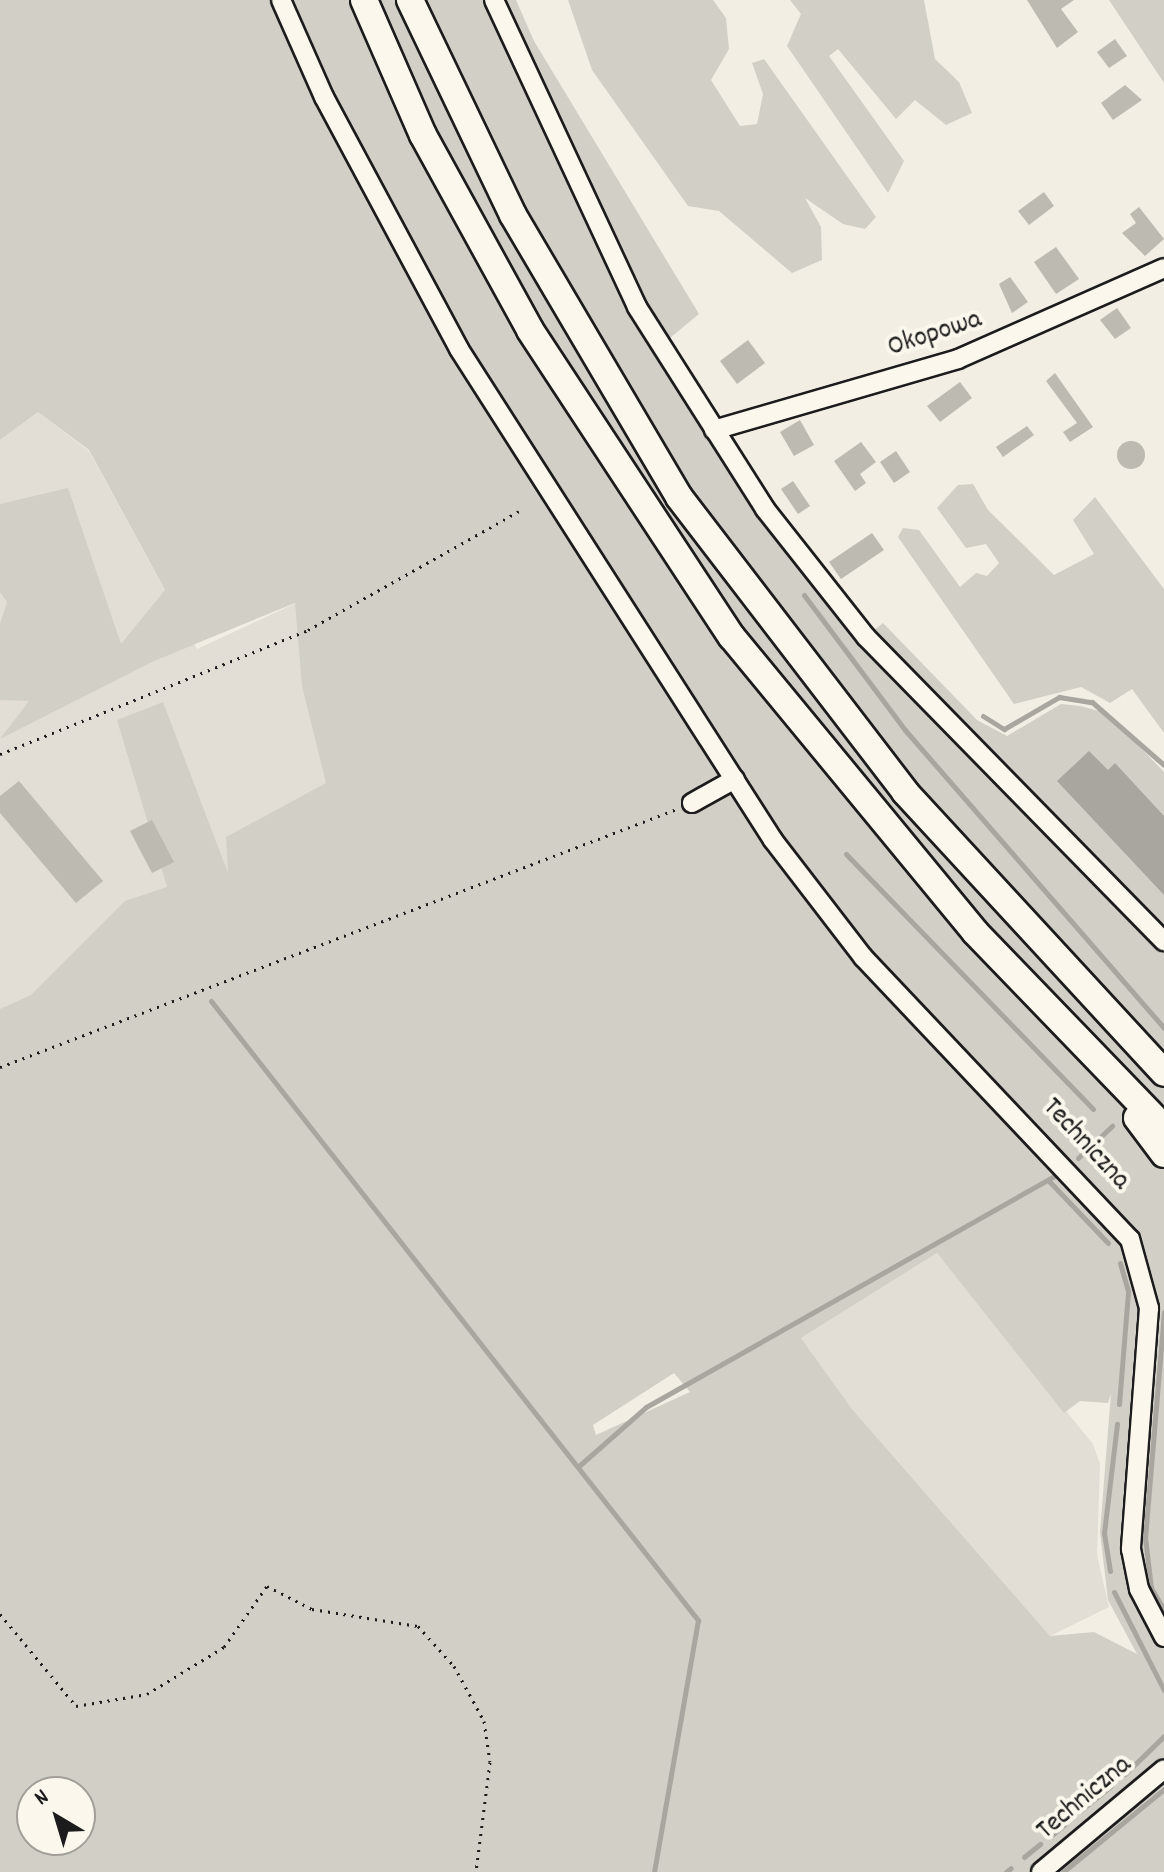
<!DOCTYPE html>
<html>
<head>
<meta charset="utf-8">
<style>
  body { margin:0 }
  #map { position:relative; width:1164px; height:1872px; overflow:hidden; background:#f2eee4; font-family:Dekko,sans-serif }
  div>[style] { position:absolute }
  .built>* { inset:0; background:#e2ded5 }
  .green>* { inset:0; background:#d2cfc6 }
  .water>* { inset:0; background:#a9a6a0 }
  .stream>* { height:5px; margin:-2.5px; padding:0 2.5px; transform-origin:2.5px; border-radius:2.5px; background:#a9a6a0 }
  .building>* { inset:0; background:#bdbab1 }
  .round { border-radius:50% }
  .path>* { height:3px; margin-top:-1.5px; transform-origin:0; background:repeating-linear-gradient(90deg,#1c1c1c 0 2px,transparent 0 8px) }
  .roads { filter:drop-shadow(2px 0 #1c1c1c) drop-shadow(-2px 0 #1c1c1c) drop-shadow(0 2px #1c1c1c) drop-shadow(0 -2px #1c1c1c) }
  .minor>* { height:18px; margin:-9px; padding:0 9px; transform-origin:9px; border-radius:9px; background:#fbf7ec }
  .highway>* { height:26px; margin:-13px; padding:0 13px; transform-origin:13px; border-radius:13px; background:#fbf7ec }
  span { translate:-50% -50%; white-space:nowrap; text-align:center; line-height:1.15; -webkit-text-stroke:8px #fbf7ec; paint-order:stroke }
  .street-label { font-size:28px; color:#1c1c1c }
  .north { position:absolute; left:16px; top:1776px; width:80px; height:80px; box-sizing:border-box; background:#fbf7ec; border:2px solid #a29f99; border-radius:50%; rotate:322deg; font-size:22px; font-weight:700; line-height:32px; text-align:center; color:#1c1c1c }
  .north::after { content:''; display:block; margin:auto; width:28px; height:36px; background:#1c1c1c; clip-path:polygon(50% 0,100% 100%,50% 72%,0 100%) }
</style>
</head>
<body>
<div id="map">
  <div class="built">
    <i style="clip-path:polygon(38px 412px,89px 451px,197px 649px,296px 603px,445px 887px,0 1056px,0 440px)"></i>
    <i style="clip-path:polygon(937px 1253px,1093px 1444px,1100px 1464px,1097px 1555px,1109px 1607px,1050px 1636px,852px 1409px,801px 1338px)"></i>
  </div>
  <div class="green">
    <i style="clip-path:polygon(evenodd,0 0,516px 0,534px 41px,699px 314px,659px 347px,867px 636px,883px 623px,977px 720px,1007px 736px,1061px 704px,1080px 706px,1107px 713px,1164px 772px,1164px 1872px,0 1872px,0 1009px,31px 995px,125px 901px,167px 887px,117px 720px,163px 702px,228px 873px,226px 837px,326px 783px,302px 686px,295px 603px,154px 661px,0 739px,29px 701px,0 700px,0 624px,7px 602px,0 592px,0 504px,68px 488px,121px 644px,165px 590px,89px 450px,38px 412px,0 440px,0 0,937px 1253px,1064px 1413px,1080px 1401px,1108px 1403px,1111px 1393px,1100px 1532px,1108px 1600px,1137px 1654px,1094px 1632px,1050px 1636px,852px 1409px,801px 1338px,937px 1253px,0 0,674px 1373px,690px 1392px,596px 1435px,593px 1425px,674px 1373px,0 0,32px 1792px,80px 1792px,80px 1840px,32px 1840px,32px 1792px)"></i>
    <i style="clip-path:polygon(568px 0,713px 0,726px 18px,729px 49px,711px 80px,740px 126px,757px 124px,763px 94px,752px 63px,764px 59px,876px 217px,865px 229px,843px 224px,805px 198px,821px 227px,822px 260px,792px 273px,719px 211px,688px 206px,592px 70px)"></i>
    <i style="clip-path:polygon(790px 0,924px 0,935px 59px,959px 82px,972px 113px,946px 125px,915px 100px,896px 119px,838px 49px,829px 56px,904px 161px,888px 193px,787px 46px,801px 14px)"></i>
    <i style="clip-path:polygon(1109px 0,1164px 0,1164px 83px)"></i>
    <i style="clip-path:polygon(973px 484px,988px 510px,1054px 575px,1094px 554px,1073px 520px,1095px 497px,1164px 589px,1164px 733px,1132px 689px,1110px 703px,1081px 687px,1014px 704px,898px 537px,903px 528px,919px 530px,960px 587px,976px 573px,987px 576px,999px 563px,986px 544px,966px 548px,937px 508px,958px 485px)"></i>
  </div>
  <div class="water">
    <i style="clip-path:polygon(1089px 751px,1108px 770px,1115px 763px,1164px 816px,1164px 895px,1057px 781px)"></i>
  </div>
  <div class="stream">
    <i style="left:804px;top:595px;width:169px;rotate:53.2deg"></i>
    <i style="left:905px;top:730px;width:395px;rotate:49deg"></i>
    <i style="left:983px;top:716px;width:25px;rotate:32deg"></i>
    <i style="left:1004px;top:729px;width:64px;rotate:-30.2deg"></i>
    <i style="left:1059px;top:697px;width:33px;rotate:9deg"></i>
    <i style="left:1092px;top:702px;width:96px;rotate:41.2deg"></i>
    <i style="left:846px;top:854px;width:355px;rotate:45.9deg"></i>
    <i style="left:211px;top:1001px;width:788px;rotate:51.81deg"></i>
    <i style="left:698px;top:1620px;width:256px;rotate:99.9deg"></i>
    <i style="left:1078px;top:1158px;width:47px;rotate:-43.3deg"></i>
    <i style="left:1048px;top:1180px;width:87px;rotate:46.4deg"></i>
    <i style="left:1164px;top:1312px;width:226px;rotate:94.8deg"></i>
    <i style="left:1145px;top:1537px;width:51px;rotate:83.3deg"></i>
    <i style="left:1151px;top:1588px;width:26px;rotate:59deg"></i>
    <i style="left:1119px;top:1404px;width:113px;rotate:-85.4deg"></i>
    <i style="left:1128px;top:1291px;width:29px;rotate:-106deg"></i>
    <i style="left:580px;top:1465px;width:88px;rotate:-41.3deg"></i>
    <i style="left:646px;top:1407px;width:469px;rotate:-29.5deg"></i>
    <i style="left:1110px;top:1571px;width:38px;rotate:-99deg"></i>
    <i style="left:1104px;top:1533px;width:110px;rotate:-83.2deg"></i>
    <i style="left:1114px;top:1592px;width:110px;rotate:63deg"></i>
    <i style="left:1125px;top:1774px;width:54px;rotate:-44.3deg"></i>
    <i style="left:1080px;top:1811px;width:40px;rotate:-39deg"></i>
    <i style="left:1053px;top:1834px;width:16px;rotate:-40deg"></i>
    <i style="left:1024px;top:1857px;width:21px;rotate:-39deg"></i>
    <i style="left:1006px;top:1872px;width:6px;rotate:-39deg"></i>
    <i style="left:1063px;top:1872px;width:131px;rotate:-39.4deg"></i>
  </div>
  <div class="building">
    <i style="clip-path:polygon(1027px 0,1074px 0,1061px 9px,1078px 32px,1057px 48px)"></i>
    <i style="clip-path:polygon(1115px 39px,1127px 56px,1109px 68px,1097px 52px)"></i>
    <i style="clip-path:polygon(1125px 85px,1142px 100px,1113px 120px,1101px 103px)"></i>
    <i style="clip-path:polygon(1044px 192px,1054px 206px,1029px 225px,1018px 211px)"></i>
    <i style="clip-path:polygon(1139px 207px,1164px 239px,1145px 256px,1122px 233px,1136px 223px,1130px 214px)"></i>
    <i style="clip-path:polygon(1056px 247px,1079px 279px,1056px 294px,1034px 262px)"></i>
    <i style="clip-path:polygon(1010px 277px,1028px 302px,1012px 313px,999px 284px)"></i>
    <i style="clip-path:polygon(1117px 308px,1131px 328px,1115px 339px,1100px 320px)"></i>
    <i style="clip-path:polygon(748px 340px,765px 363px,737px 384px,720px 361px)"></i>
    <i style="clip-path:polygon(1055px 373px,1093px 427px,1070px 442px,1063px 432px,1077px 423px,1046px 381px)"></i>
    <i style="clip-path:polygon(960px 382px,972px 398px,940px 422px,927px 406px)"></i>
    <i style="clip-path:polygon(800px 420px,814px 445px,794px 456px,780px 432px)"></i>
    <i style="clip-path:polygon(1027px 426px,1034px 435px,1003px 457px,996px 447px)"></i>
    <i class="round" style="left:1117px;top:441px;width:28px;height:28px"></i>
    <i style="clip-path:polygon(861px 442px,876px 462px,860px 474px,866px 483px,855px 491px,834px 461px)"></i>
    <i style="clip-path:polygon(896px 451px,910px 472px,894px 483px,880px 462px)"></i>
    <i style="clip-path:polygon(793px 481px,810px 506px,798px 514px,781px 489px)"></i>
    <i style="clip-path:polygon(872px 533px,884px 550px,841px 579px,829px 562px)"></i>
    <i style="clip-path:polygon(19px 781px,103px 881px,76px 903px,0 813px,0 796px)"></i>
    <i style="clip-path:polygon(152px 820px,174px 862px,152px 873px,130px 831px)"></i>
  </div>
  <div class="path">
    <i style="left:0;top:754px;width:332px;rotate:-21.9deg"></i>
    <i style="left:308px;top:630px;width:242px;rotate:-29.4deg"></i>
    <i style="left:0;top:1067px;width:724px;rotate:-20.86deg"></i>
    <i style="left:0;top:1614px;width:119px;rotate:50.4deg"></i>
    <i style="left:76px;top:1706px;width:72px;rotate:-9.6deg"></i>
    <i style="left:147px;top:1694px;width:90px;rotate:-31.4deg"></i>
    <i style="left:224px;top:1647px;width:75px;rotate:-54.8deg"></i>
    <i style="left:267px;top:1586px;width:51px;rotate:27.1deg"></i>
    <i style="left:312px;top:1609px;width:107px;rotate:9.1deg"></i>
    <i style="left:418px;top:1626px;width:54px;rotate:48deg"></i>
    <i style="left:454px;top:1666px;width:63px;rotate:61.4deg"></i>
    <i style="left:484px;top:1721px;width:41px;rotate:81.7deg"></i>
    <i style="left:490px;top:1762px;width:111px;rotate:97.3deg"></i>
  </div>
  <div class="roads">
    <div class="minor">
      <i style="left:281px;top:0;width:106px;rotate:66.1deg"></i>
      <i style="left:324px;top:97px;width:286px;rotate:61.8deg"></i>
      <i style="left:459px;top:349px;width:583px;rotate:57.4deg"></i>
      <i style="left:773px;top:840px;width:148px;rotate:52.4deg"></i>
      <i style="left:863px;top:957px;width:388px;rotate:46.6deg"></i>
      <i style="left:1130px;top:1239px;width:72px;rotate:74.6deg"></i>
      <i style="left:1149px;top:1308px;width:242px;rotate:94.3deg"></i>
      <i style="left:1131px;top:1549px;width:41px;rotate:78.7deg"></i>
      <i style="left:1139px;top:1589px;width:54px;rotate:62.5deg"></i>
      <i style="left:494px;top:0;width:339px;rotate:65deg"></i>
      <i style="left:637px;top:307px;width:239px;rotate:57.6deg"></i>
      <i style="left:765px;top:509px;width:163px;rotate:51.7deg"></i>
      <i style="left:866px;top:637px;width:426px;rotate:45.6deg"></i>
      <i style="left:714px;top:430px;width:254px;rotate:-16.2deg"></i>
      <i style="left:958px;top:359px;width:225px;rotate:-23.8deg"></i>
      <i style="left:692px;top:803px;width:49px;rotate:-29.2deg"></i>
      <i style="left:1041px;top:1872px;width:160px;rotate:-39.9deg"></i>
    </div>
    <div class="highway">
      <i style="left:364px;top:0;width:147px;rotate:66.4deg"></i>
      <i style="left:423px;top:135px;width:222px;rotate:61.2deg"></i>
      <i style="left:530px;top:330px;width:367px;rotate:56.7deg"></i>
      <i style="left:732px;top:637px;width:382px;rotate:50.5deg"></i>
      <i style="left:975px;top:932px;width:272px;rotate:46deg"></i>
      <i style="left:410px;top:0;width:238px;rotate:64.4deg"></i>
      <i style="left:513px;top:215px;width:327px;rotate:59.5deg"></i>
      <i style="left:679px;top:497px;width:372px;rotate:52.5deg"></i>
      <i style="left:905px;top:792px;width:382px;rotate:47.3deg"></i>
      <i style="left:1137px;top:1118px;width:45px;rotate:53.1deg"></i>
    </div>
  </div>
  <div class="street-label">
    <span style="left:935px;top:335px;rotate:-18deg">Okopowa</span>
    <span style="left:1085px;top:1145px;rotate:47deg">Techniczna</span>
    <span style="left:1085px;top:1799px;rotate:-40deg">Techniczna</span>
  </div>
  <div class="north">N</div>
</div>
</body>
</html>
